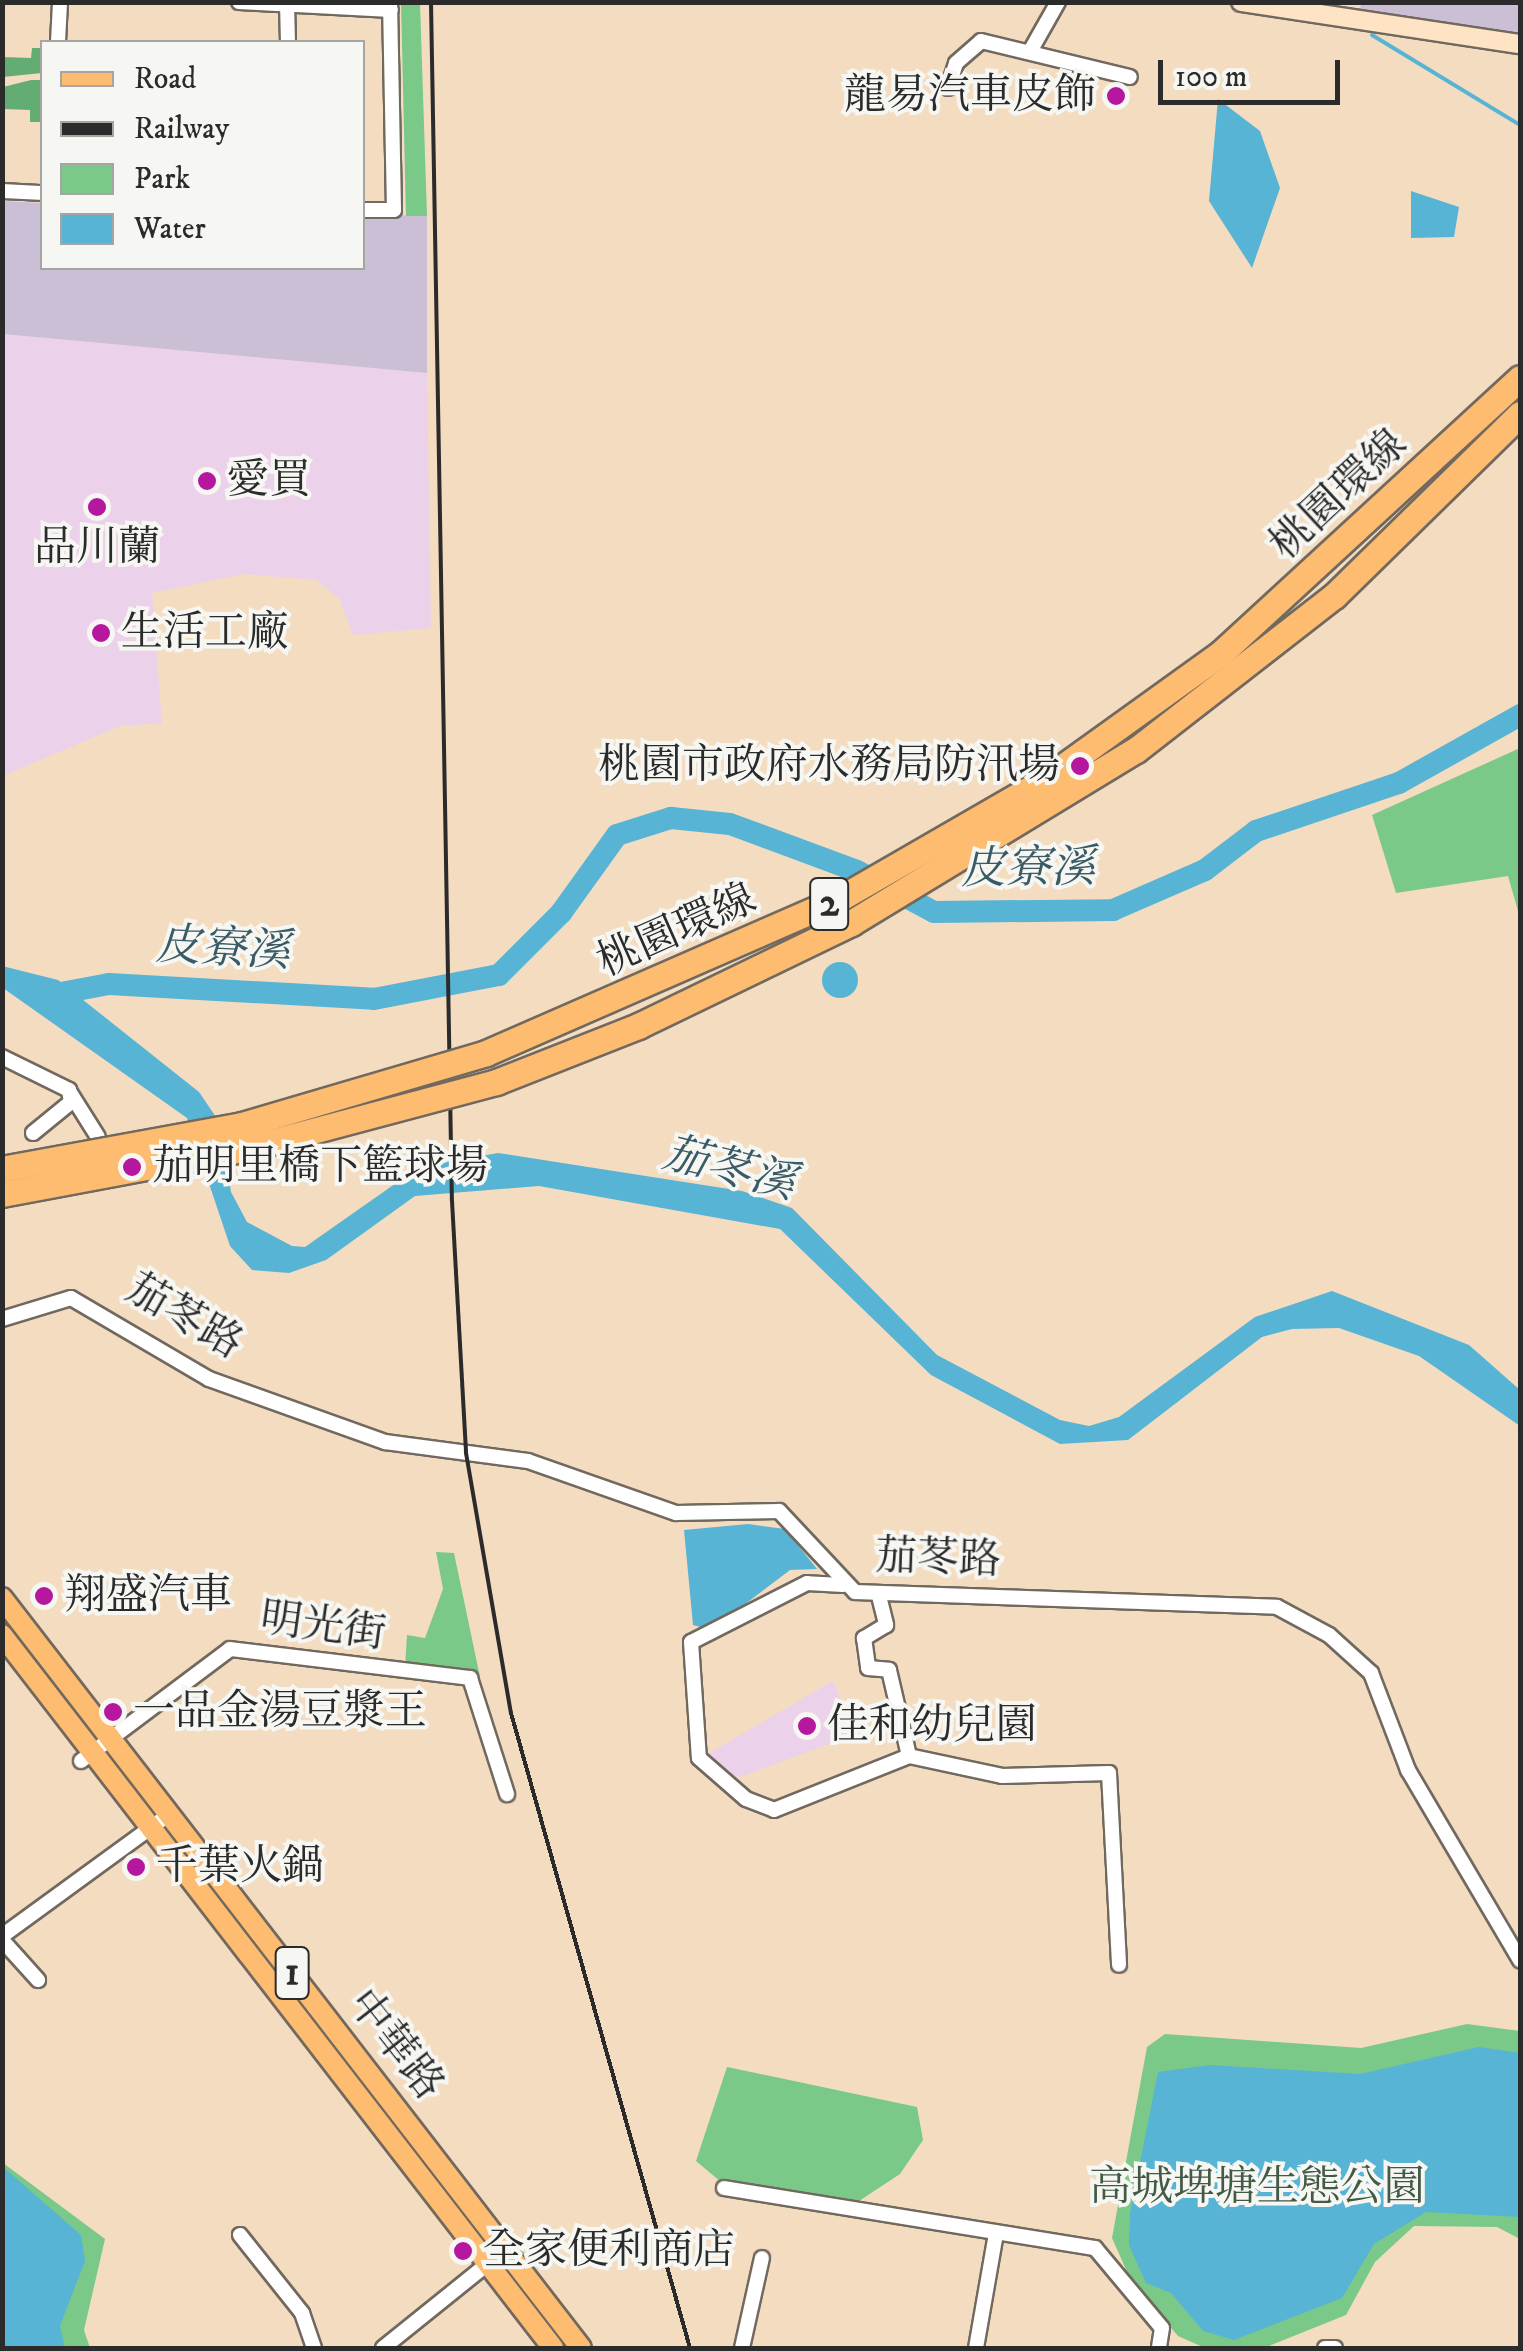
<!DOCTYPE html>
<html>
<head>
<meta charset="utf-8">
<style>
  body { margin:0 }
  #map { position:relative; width:1523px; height:2351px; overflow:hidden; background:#f4dcc0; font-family:"IM FELL DW Pica","Noto Serif TC",serif }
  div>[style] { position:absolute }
  .built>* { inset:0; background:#ecd1ea }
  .industrial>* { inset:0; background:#cbbfd5 }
  .green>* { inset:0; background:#7ac989 }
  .forest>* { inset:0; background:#63ad75 }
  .water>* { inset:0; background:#57b4d5 }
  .round { border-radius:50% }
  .stream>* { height:4px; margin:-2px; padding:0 2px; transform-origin:2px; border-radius:2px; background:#57b4d5 }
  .river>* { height:22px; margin:-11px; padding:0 11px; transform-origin:11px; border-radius:11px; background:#57b4d5 }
  .roads { filter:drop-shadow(2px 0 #71695f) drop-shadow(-2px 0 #71695f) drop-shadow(0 2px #71695f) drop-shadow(0 -2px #71695f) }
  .street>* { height:14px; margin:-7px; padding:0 7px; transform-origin:7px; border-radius:7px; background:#fff }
  .secondary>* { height:18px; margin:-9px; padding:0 9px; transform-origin:9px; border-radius:9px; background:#fee4c5 }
  .primary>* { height:20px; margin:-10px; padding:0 10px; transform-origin:10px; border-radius:10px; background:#fdbc6f }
  .rail>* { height:4px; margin:-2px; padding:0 2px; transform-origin:2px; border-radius:2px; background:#2b2b2b }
  .bridges { filter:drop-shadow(2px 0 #71695f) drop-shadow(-2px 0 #71695f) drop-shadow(0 2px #71695f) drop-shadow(0 -2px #71695f) }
  .highway-bridge>* { height:25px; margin:-12.5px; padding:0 12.5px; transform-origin:12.5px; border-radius:12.5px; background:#fdbc6f }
  .dots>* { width:28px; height:28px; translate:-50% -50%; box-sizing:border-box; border:5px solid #f6f6f2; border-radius:50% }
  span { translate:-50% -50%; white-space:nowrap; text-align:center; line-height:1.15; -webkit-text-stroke:8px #f6f6f2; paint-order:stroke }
  .shield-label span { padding:2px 8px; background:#f6f6f2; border:2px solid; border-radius:8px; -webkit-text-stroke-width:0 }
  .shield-label { font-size:40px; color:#2b2b2b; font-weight:700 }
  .poi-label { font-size:42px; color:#2b2b2b }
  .right { translate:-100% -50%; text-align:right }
  .left { translate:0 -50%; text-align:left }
  .street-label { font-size:42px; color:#2b2b2b }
  .park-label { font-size:42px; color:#435a47 }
  .water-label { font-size:45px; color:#3a5b66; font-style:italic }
  .frame { position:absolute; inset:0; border:5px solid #2b2b2b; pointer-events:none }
  .legend { position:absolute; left:40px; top:40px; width:325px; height:230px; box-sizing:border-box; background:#f6f6f2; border:2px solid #a5a5a2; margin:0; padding:12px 18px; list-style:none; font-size:30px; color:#2b2b2b }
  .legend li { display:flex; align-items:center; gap:20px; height:50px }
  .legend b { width:50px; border:2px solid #a5a5a2 }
  .scale { position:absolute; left:1158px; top:60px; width:182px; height:45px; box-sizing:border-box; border:5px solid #2b2b2b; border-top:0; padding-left:12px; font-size:30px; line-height:35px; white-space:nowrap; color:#2b2b2b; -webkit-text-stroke:8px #f6f6f2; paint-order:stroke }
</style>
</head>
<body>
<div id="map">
  <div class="built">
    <i style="clip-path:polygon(3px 334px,427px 373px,431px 628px,353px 635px,339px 598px,316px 580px,243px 574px,152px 593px,162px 723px,120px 726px,3px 776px)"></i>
    <i style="clip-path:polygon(833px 1681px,855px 1734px,730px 1781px,704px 1756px)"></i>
  </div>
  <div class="industrial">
    <i style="clip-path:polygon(1362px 2px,1520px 3px,1520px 35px,1360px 9px)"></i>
    <i style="clip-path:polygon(2px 201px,42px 203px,42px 268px,362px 268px,363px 214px,427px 216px,427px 373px,3px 334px)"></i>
  </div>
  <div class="green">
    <i style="clip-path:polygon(401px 3px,420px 3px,427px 216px,406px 216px)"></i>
    <i style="clip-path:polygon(1520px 748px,1520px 918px,1508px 876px,1396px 893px,1372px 815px)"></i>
    <i style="clip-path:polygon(436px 1552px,454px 1553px,480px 1677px,405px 1667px,407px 1635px,425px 1638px,443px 1589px)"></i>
    <i style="clip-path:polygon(1467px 2024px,1520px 2031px,1520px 2239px,1497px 2227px,1414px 2226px,1375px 2262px,1346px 2315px,1264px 2348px,1205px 2348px,1178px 2336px,1132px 2283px,1112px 2238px,1147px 2047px,1165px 2034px,1361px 2048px)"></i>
    <i style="clip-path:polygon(727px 2067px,917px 2107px,923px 2140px,900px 2174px,856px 2203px,721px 2182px,696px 2161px)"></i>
    <i style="clip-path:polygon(3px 2163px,105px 2239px,84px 2330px,90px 2348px,3px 2348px)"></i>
  </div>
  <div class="forest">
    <i style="clip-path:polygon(32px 48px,42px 48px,42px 73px,3px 77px,3px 57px,31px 58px)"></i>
    <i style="clip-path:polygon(31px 80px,42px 80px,41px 122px,30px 122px,30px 110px,3px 109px,3px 87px)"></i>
  </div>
  <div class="water">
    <i style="clip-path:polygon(1218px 99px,1260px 131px,1280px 188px,1252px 268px,1209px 201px)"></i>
    <i style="clip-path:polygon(1411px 191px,1459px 207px,1454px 237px,1411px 238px)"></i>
    <i class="round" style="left:822px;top:962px;width:36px;height:36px"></i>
    <i style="clip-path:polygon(2px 966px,58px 980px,199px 1092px,220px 1123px,231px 1192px,247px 1222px,292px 1246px,305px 1247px,419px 1167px,498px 1153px,742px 1191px,792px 1208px,937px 1355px,1060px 1420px,1089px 1426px,1119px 1417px,1255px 1317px,1332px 1291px,1469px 1345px,1520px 1390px,1520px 1426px,1419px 1356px,1339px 1328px,1292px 1329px,1262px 1337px,1128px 1440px,1060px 1444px,931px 1375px,780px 1229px,539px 1186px,415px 1196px,326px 1260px,289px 1273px,252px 1270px,230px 1246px,187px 1118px,3px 988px)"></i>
    <i style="clip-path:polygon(748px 1524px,785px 1529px,817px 1569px,790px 1570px,711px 1630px,693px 1625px,684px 1530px)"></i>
    <i style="clip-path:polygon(1479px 2047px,1520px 2053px,1520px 2217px,1426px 2212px,1374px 2244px,1342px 2298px,1234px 2340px,1203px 2331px,1171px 2293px,1146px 2283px,1129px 2245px,1130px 2213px,1158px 2072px,1210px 2065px,1360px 2074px)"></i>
    <i style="clip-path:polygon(2px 2166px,81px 2235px,85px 2261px,60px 2326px,65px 2348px,3px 2348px)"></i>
  </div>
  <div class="stream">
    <i style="left:1372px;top:35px;width:173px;rotate:31.3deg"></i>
  </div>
  <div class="river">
    <i style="left:45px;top:996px;width:65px;rotate:-10.6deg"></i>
    <i style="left:109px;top:984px;width:265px;rotate:3.2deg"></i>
    <i style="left:374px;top:999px;width:127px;rotate:-10.9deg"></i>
    <i style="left:499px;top:975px;width:88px;rotate:-45deg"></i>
    <i style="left:561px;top:913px;width:96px;rotate:-54.3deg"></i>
    <i style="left:617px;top:835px;width:57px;rotate:-17.5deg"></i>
    <i style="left:671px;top:818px;width:59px;rotate:5.8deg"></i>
    <i style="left:730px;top:824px;width:135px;rotate:20.3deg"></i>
    <i style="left:857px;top:871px;width:87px;rotate:28deg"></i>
    <i style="left:934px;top:912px;width:179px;rotate:-0.6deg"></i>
    <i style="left:1113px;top:910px;width:100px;rotate:-23.5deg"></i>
    <i style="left:1205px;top:870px;width:64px;rotate:-37.4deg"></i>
    <i style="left:1256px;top:831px;width:151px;rotate:-18.6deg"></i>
    <i style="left:1399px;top:783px;width:139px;rotate:-29.3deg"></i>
  </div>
  <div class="roads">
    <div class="street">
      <i style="left:239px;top:2px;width:152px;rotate:3deg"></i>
      <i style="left:287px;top:2px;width:40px;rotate:88.6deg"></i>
      <i style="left:58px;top:42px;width:40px;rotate:-87.1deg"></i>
      <i style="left:1032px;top:48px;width:53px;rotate:-60.5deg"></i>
      <i style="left:948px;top:88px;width:26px;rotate:-72deg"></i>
      <i style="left:956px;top:63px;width:33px;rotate:-41deg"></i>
      <i style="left:981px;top:41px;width:153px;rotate:13.6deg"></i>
      <i style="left:2px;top:191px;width:40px;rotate:2.9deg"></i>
      <i style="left:362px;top:210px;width:32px"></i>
      <i style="left:394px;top:210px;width:208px;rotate:-91.1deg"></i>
      <i style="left:2px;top:1057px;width:75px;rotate:26.2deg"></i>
      <i style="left:69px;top:1090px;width:12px;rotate:81deg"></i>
      <i style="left:71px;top:1102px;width:49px;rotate:140.8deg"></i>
      <i style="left:69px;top:1091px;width:54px;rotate:57.8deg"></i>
      <i style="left:2px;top:1319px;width:72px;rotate:-16.9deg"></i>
      <i style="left:71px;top:1298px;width:160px;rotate:30.4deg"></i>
      <i style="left:209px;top:1379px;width:187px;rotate:19.7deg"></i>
      <i style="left:385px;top:1442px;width:144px;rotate:7.6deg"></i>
      <i style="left:528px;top:1461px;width:157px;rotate:19.4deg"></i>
      <i style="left:676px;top:1513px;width:103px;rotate:-1.1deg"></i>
      <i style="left:779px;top:1511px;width:111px;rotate:46.8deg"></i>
      <i style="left:855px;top:1592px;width:422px;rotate:2deg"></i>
      <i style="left:1277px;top:1607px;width:59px;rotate:28.3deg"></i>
      <i style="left:1329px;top:1635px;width:57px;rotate:42.1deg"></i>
      <i style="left:1371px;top:1673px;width:104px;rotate:69.1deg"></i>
      <i style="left:1408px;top:1770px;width:221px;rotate:59.5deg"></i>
      <i style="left:843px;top:1585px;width:36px;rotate:-177deg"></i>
      <i style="left:807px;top:1583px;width:130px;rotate:153deg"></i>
      <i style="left:691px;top:1642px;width:116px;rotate:86.1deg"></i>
      <i style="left:699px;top:1758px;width:62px;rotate:41.1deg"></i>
      <i style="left:746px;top:1799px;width:30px;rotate:21deg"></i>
      <i style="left:774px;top:1810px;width:145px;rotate:-21.8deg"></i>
      <i style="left:879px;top:1596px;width:30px;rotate:76deg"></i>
      <i style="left:886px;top:1625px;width:26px;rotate:149deg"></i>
      <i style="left:864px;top:1638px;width:30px;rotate:82deg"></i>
      <i style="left:868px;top:1668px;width:21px;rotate:5deg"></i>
      <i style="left:889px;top:1670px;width:88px;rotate:76.9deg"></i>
      <i style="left:909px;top:1756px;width:95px;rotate:12.1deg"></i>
      <i style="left:1002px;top:1776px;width:107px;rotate:-1.6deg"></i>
      <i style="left:1109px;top:1773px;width:192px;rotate:87deg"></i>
      <i style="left:81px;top:1761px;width:186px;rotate:-36.9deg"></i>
      <i style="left:230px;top:1649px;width:242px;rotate:6.9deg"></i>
      <i style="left:470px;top:1678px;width:122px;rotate:72.3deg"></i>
      <i style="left:2px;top:1936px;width:207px;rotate:-36.1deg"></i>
      <i style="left:2px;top:1940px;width:54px;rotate:48deg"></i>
      <i style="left:724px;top:2188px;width:376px;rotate:9.2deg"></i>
      <i style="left:1095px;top:2248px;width:104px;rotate:50.1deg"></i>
      <i style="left:1162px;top:2328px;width:20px;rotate:99deg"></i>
      <i style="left:240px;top:2235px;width:100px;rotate:51.5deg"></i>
      <i style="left:302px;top:2313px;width:37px;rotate:71deg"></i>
      <i style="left:383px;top:2348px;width:158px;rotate:-38.8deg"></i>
      <i style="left:742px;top:2348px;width:92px;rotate:-77.5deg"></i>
      <i style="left:976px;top:2348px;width:117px;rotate:-80.1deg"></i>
      <i style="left:1325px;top:2348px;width:10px"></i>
    </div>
    <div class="secondary">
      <i style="left:1241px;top:2px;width:282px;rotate:8.6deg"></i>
    </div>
    <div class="primary">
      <i style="left:2px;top:1598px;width:947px;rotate:52.33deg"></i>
      <i style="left:2px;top:1635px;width:901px;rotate:52.3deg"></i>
    </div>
  </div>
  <div class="rail">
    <i style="left:431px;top:2px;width:1199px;rotate:89deg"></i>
    <i style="left:452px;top:1201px;width:252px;rotate:86.8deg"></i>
    <i style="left:466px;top:1453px;width:264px;rotate:80.2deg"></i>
    <i style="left:511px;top:1713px;width:660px;rotate:74.26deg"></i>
  </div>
  <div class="bridges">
    <div class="highway-bridge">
      <i style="left:2px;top:1169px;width:244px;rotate:-10.4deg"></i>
      <i style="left:242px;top:1125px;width:254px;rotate:-16.4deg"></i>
      <i style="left:486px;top:1053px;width:383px;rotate:-23.6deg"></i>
      <i style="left:837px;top:900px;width:238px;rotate:-30deg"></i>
      <i style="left:1043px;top:781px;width:219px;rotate:-35.7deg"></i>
      <i style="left:1221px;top:653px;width:406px;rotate:-42.6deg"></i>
      <i style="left:2px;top:1194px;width:254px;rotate:-10.6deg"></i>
      <i style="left:252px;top:1147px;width:253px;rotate:-14.9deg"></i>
      <i style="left:496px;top:1082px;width:153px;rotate:-21.5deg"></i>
      <i style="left:638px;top:1026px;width:237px;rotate:-25.8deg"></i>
      <i style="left:851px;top:923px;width:333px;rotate:-31.3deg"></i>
      <i style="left:1136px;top:750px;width:251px;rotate:-37.9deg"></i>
      <i style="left:1334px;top:596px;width:260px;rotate:-44.4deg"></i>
    </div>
  </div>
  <div class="dots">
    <i style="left:1116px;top:96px;background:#b5179e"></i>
    <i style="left:207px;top:481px;background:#b5179e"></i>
    <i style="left:97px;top:507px;background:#b5179e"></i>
    <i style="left:101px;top:633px;background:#b5179e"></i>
    <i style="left:1080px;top:766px;background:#b5179e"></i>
    <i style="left:132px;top:1167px;background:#b5179e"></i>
    <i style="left:44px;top:1596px;background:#b5179e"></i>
    <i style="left:113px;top:1712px;background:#b5179e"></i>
    <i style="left:807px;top:1726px;background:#b5179e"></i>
    <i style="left:136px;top:1867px;background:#b5179e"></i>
    <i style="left:463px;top:2251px;background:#b5179e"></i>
  </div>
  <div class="shield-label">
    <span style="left:829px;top:904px">2</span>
    <span style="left:292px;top:1973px">1</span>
  </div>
  <div class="poi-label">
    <span class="right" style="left:1096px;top:96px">龍易汽車皮飾</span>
    <span class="left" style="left:227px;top:481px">愛買</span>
    <span style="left:97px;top:548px">品川蘭</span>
    <span class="left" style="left:121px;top:633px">生活工廠</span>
    <span class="right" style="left:1060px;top:766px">桃園市政府水務局防汛場</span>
    <span class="left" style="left:152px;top:1167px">茄明里橋下籃球場</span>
    <span class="left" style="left:64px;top:1596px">翔盛汽車</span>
    <span class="left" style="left:133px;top:1712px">一品金湯豆漿王</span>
    <span class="left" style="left:827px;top:1726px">佳和幼兒園</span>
    <span class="left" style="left:156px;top:1867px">千葉火鍋</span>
    <span class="left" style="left:483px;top:2251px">全家便利商店</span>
  </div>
  <div class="street-label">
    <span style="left:1339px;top:495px;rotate:-43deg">桃園環線</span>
    <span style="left:677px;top:931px;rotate:-24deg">桃園環線</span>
    <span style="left:184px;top:1317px;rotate:30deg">茄苳路</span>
    <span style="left:938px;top:1559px;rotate:2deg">茄苳路</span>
    <span style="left:323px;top:1627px;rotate:8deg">明光街</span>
    <span style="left:395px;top:2045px;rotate:52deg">中華路</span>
  </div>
  <div class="park-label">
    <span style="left:1257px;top:2188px">高城埤塘生態公園</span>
  </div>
  <div class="water-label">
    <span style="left:1028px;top:870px;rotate:-1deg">皮寮溪</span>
    <span style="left:223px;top:950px;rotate:3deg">皮寮溪</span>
    <span style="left:729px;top:1170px;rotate:14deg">茄苳溪</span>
  </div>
  <div class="frame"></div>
  <ul class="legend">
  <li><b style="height:12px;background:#fdbc6f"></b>Road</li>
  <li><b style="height:12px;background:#2b2b2b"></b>Railway</li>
  <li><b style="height:28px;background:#7ac989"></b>Park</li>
  <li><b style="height:28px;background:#57b4d5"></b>Water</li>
  </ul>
  <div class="scale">100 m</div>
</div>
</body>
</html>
